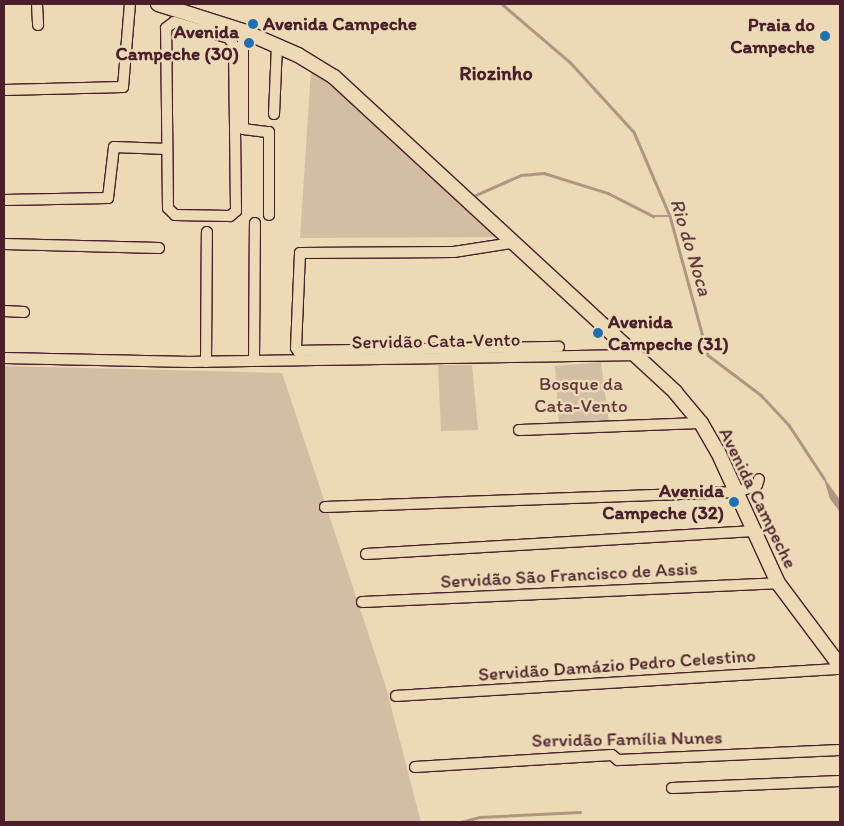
<!DOCTYPE html>
<html>
<head>
<meta charset="utf-8">
<style>
  body { margin:0 }
  #map { position:relative; width:844px; height:826px; overflow:hidden; background:#ecdab7; font-family:Itim,sans-serif }
  div>[style] { position:absolute }
  .green>* { inset:0; background:#d4bea3 }
  .water>* { inset:0; background:#b09583 }
  .stream>* { height:2.5px; margin:-1.25px; padding:0 1.25px; transform-origin:1.25px; border-radius:1.25px; background:#b09583 }
  .roads { filter:drop-shadow(1px 0 #4a1f2b) drop-shadow(-1px 0 #4a1f2b) drop-shadow(0 1px #4a1f2b) drop-shadow(0 -1px #4a1f2b) }
  .minor>* { height:10px; margin:-5px; padding:0 5px; transform-origin:5px; border-radius:5px; background:#ecdab7 }
  .major>* { height:14px; margin:-7px; padding:0 7px; transform-origin:7px; border-radius:7px; background:#ecdab7 }
  .dots>* { width:14px; height:14px; translate:-50% -50%; box-sizing:border-box; border:2px solid #ecdab7; border-radius:50% }
  span { translate:-50% -50%; white-space:nowrap; text-align:center; line-height:1.15; -webkit-text-stroke:5px #ecdab7; paint-order:stroke }
  .poi-label { font-size:19px; color:#4a1f2b; font-weight:700 }
  .left { translate:0 -50%; text-align:left }
  .right { translate:-100% -50%; text-align:right }
  .street-label { font-size:19px; color:#4a1f2b }
  .park-label { font-size:19px; color:#5f373d }
  .neighbourhood-label { font-size:20px; color:#4a1f2b; font-weight:700 }
  .water-label { font-size:20px; color:#643c41; font-style:italic }
  .frame { position:absolute; inset:0; border:5px solid #4a1f2b; pointer-events:none }
</style>
</head>
<body>
<div id="map">
  <div class="green">
    <i style="clip-path:polygon(311px 69px,341px 89px,495px 237px,300px 238px)"></i>
    <i style="clip-path:polygon(601px 362px,609px 423px,559px 426px,555px 366px)"></i>
    <i style="clip-path:polygon(438px 365px,472px 365px,478px 430px,441px 431px)"></i>
    <i style="clip-path:polygon(4px 366px,282px 373px,386px 687px,421px 822px,4px 822px)"></i>
  </div>
  <div class="water">
    <i style="clip-path:polygon(823px 476px,840px 500px,840px 512px,830px 499px)"></i>
  </div>
  <div class="stream">
    <i style="left:502px;top:4px;width:91px;rotate:40.5deg"></i>
    <i style="left:571px;top:63px;width:93px;rotate:47.6deg"></i>
    <i style="left:634px;top:132px;width:91px;rotate:66.8deg"></i>
    <i style="left:670px;top:216px;width:144px;rotate:74.7deg"></i>
    <i style="left:708px;top:355px;width:66px;rotate:37deg"></i>
    <i style="left:761px;top:395px;width:41px;rotate:47deg"></i>
    <i style="left:789px;top:425px;width:64px;rotate:56.6deg"></i>
    <i style="left:476px;top:195px;width:49px;rotate:-24deg"></i>
    <i style="left:521px;top:175px;width:23px;rotate:-5deg"></i>
    <i style="left:544px;top:173px;width:67px;rotate:17.4deg"></i>
    <i style="left:608px;top:193px;width:51px;rotate:27.1deg"></i>
    <i style="left:653px;top:216px;width:17px"></i>
    <i style="left:461px;top:822px;width:20px;rotate:-15deg"></i>
    <i style="left:480px;top:817px;width:100px;rotate:-2.9deg"></i>
  </div>
  <div class="roads">
    <div class="minor">
      <i style="left:37px;top:4px;width:21px;rotate:87deg"></i>
      <i style="left:174px;top:22px;width:57px;rotate:16.2deg"></i>
      <i style="left:229px;top:38px;width:9px;rotate:58deg"></i>
      <i style="left:234px;top:46px;width:165px;rotate:89.3deg"></i>
      <i style="left:236px;top:211px;width:8px;rotate:140deg"></i>
      <i style="left:230px;top:216px;width:55px;rotate:-179deg"></i>
      <i style="left:175px;top:215px;width:10px;rotate:-135deg"></i>
      <i style="left:168px;top:208px;width:180px;rotate:-90.6deg"></i>
      <i style="left:166px;top:28px;width:10px;rotate:-37deg"></i>
      <i style="left:243px;top:31px;width:98px;rotate:90deg"></i>
      <i style="left:243px;top:129px;width:26px;rotate:7deg"></i>
      <i style="left:269px;top:132px;width:83px;rotate:90deg"></i>
      <i style="left:4px;top:90px;width:119px;rotate:-1.4deg"></i>
      <i style="left:123px;top:87px;width:83px;rotate:-85.2deg"></i>
      <i style="left:274px;top:114px;width:69px;rotate:-87.5deg"></i>
      <i style="left:4px;top:200px;width:104px;rotate:-1.1deg"></i>
      <i style="left:108px;top:198px;width:51px;rotate:-83.3deg"></i>
      <i style="left:114px;top:147px;width:53px;rotate:2.2deg"></i>
      <i style="left:512px;top:243px;width:59px;rotate:171.2deg"></i>
      <i style="left:454px;top:252px;width:154px;rotate:179.6deg"></i>
      <i style="left:300px;top:253px;width:95px;rotate:92.4deg"></i>
      <i style="left:296px;top:348px;width:4px;rotate:56deg"></i>
      <i style="left:298px;top:351px;width:261px;rotate:-0.9deg"></i>
      <i style="left:4px;top:244px;width:155px;rotate:1.5deg"></i>
      <i style="left:4px;top:311px;width:20px;rotate:3deg"></i>
      <i style="left:4px;top:358px;width:187px;rotate:1.2deg"></i>
      <i style="left:191px;top:362px;width:444px;rotate:-0.9deg"></i>
      <i style="left:254px;top:360px;width:137px;rotate:-89.6deg"></i>
      <i style="left:206px;top:362px;width:130px;rotate:-89.6deg"></i>
      <i style="left:519px;top:430px;width:182px;rotate:-2.2deg"></i>
      <i style="left:325px;top:507px;width:412px;rotate:-2.1deg"></i>
      <i style="left:737px;top:492px;width:21px;rotate:-19deg"></i>
      <i style="left:757px;top:485px;width:6px;rotate:-72deg"></i>
      <i style="left:366px;top:554px;width:389px;rotate:-3.4deg"></i>
      <i style="left:362px;top:602px;width:416px;rotate:-2.6deg"></i>
      <i style="left:396px;top:696px;width:445px;rotate:-3.5deg"></i>
      <i style="left:415px;top:767px;width:197px;rotate:-3.5deg"></i>
      <i style="left:612px;top:755px;width:8px;rotate:40deg"></i>
      <i style="left:618px;top:760px;width:222px;rotate:-2.6deg"></i>
      <i style="left:672px;top:788px;width:168px;rotate:-2.4deg"></i>
    </div>
    <div class="major">
      <i style="left:158px;top:4px;width:89px;rotate:17.6deg"></i>
      <i style="left:243px;top:31px;width:60px;rotate:23.6deg"></i>
      <i style="left:298px;top:55px;width:42px;rotate:31.4deg"></i>
      <i style="left:334px;top:77px;width:464px;rotate:42.7deg"></i>
      <i style="left:675px;top:392px;width:40px;rotate:50deg"></i>
      <i style="left:701px;top:423px;width:34px;rotate:60deg"></i>
      <i style="left:718px;top:452px;width:144px;rotate:65.4deg"></i>
      <i style="left:778px;top:583px;width:104px;rotate:53.2deg"></i>
    </div>
  </div>
  <div class="dots">
    <i style="left:253px;top:24px;background:#1f6fb2"></i>
    <i style="left:825px;top:36px;background:#1f6fb2"></i>
    <i style="left:249px;top:43px;background:#1f6fb2"></i>
    <i style="left:598px;top:333px;background:#1f6fb2"></i>
    <i style="left:734px;top:502px;background:#1f6fb2"></i>
  </div>
  <div class="poi-label">
    <span class="left" style="left:263px;top:24px">Avenida Campeche</span>
    <span class="right" style="left:815px;top:36px">Praia do<br>Campeche</span>
    <span class="right" style="left:239px;top:43px">Avenida<br>Campeche (30)</span>
    <span class="left" style="left:608px;top:333px">Avenida<br>Campeche (31)</span>
    <span class="right" style="left:724px;top:502px">Avenida<br>Campeche (32)</span>
  </div>
  <div class="street-label">
    <span style="left:436px;top:341px;rotate:-1deg">Servidão Cata-Vento</span>
    <span style="left:758px;top:498px;rotate:64deg">Avenida Campeche</span>
    <span style="left:569px;top:575px;rotate:-3deg">Servidão São Francisco de Assis</span>
    <span style="left:617px;top:665px;rotate:-4deg">Servidão Damázio Pedro Celestino</span>
    <span style="left:627px;top:739px;rotate:-1deg">Servidão Família Nunes</span>
  </div>
  <div class="park-label">
    <span style="left:581px;top:395px">Bosque da<br>Cata-Vento</span>
  </div>
  <div class="neighbourhood-label">
    <span style="left:496px;top:73px">Riozinho</span>
  </div>
  <div class="water-label">
    <span style="left:691px;top:247px;rotate:73deg">Rio do Noca</span>
  </div>
  <div class="frame"></div>
</div>
</body>
</html>
